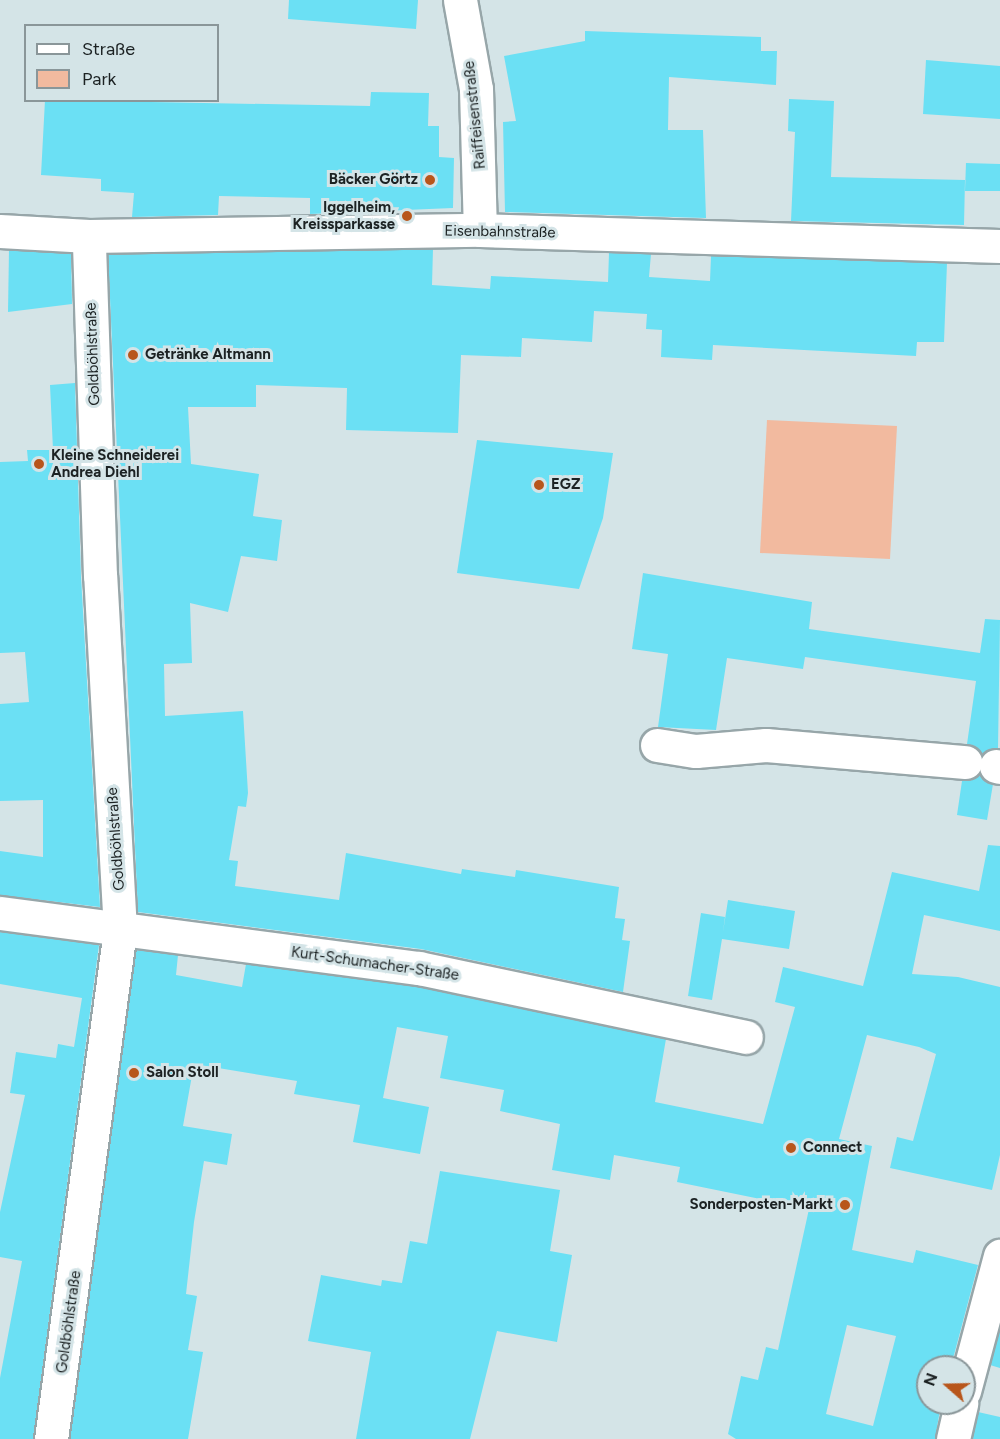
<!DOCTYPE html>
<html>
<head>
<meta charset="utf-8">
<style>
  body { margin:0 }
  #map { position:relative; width:1000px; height:1439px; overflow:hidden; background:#d4e4e7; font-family:Figtree,sans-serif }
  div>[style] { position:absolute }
  .green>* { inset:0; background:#f2ba9f }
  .building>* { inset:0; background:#6be0f4 }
  .roads { filter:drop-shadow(2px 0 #97a6a9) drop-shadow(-2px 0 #97a6a9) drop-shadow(0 2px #97a6a9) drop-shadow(0 -2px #97a6a9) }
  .street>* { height:33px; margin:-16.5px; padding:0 16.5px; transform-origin:16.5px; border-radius:16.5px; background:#fff }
  .secondary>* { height:33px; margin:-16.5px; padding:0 16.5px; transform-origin:16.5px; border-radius:16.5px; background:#fff }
  .dots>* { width:16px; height:16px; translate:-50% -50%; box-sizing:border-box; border:3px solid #d4e4e7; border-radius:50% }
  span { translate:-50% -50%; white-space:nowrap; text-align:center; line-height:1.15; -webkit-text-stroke:6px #d4e4e7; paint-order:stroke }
  .street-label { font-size:15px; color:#1c2223 }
  .poi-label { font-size:15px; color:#1c2223; font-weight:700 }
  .right { translate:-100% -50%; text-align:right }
  .left { translate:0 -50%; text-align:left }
  .legend { position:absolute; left:24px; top:24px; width:195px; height:78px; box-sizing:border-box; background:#d4e4e7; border:2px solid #8a9699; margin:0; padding:8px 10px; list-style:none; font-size:18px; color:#1c2223 }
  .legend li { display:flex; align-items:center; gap:12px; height:30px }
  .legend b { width:30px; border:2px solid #8a9699 }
  .north { position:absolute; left:916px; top:1355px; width:60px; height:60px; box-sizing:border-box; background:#d4e4e7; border:2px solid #8a9699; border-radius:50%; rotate:290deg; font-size:16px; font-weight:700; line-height:24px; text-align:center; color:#1c2223 }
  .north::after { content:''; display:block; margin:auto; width:21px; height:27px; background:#b8561b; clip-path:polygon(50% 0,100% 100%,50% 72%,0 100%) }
</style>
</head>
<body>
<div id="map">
  <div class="green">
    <i style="clip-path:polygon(767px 420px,897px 426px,890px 559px,760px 553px)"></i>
  </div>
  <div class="building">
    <i style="clip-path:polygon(289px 0,418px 0,416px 29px,288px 19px)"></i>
    <i style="clip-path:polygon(585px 31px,761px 37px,761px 51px,777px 51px,776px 85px,669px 77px,668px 130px,703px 130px,706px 218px,505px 212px,503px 122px,516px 121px,504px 56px,585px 41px)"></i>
    <i style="clip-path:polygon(926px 60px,1000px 66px,1000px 119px,923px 114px)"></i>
    <i style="clip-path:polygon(371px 92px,429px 93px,428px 126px,439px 126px,439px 157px,454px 158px,453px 208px,310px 214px,310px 198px,219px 196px,218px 215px,132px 217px,134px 193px,101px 191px,101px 179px,41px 175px,45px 100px,370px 106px)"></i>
    <i style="clip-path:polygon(789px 99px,834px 101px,831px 177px,965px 180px,964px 225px,791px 221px,795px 132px,788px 131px)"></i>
    <i style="clip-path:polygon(966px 163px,1000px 164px,1000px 191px,965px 191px)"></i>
    <i style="clip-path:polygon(433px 249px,432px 285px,490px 289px,491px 276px,608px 282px,609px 253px,651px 254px,649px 277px,710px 281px,711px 256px,947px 263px,944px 342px,917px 342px,916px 356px,713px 345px,712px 360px,661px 357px,662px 330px,646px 329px,647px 314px,594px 311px,592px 342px,522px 338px,521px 357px,461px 355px,458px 433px,346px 430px,347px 388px,256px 385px,256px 407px,188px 407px,191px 464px,259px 474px,253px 516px,282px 520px,277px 561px,241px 556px,228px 612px,190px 603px,192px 663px,164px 664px,165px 716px,243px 711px,248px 793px,246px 807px,238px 806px,229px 860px,238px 861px,235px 886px,339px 900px,346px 853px,461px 874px,462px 869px,515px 877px,516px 870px,619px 887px,615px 918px,625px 919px,622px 940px,630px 941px,623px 992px,421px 949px,138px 912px,108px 254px)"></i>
    <i style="clip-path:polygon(9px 250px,71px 254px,72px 304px,8px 312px)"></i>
    <i style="clip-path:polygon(75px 383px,81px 577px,100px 907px,0 895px,0 851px,43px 857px,43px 800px,0 801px,0 704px,29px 702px,25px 652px,0 653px,0 462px,28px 461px,27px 450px,53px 450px,50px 385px)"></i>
    <i style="clip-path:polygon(477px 440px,613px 453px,603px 518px,579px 589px,457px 573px)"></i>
    <i style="clip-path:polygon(643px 573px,812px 602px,809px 629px,980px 653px,985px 619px,1000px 620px,998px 748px,982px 754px,967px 744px,976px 681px,805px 657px,803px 669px,727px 658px,716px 730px,658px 727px,668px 654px,632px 649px)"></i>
    <i style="clip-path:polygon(979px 774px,993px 784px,987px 820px,957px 815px,962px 781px)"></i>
    <i style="clip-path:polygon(evenodd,988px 845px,1000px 846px,1000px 931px,924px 915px,912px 974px,958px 977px,1000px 987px,1000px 1155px,992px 1190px,890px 1168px,897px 1137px,913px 1141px,936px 1054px,919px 1047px,867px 1035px,839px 1139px,872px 1146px,852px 1250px,913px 1263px,916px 1250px,978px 1265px,954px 1355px,947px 1367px,928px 1367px,928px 1403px,941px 1404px,935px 1439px,736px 1439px,728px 1434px,741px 1376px,758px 1380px,766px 1347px,778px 1350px,809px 1209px,677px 1182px,680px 1167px,614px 1155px,610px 1180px,552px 1170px,560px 1124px,500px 1111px,504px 1090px,440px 1078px,448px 1036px,397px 1027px,383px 1098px,429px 1107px,420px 1154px,353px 1142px,360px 1105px,294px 1094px,297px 1081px,194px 1064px,183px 1126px,232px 1134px,227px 1165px,204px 1161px,194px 1222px,186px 1294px,197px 1296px,188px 1350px,203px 1352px,188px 1439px,70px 1439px,136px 950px,178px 955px,176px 975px,242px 987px,246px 964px,416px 986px,666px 1039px,655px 1102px,763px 1124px,795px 1007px,775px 1002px,783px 967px,863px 986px,892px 872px,979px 891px,988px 845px,847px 1325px,896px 1336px,873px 1426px,826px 1414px,847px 1325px)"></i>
    <i style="clip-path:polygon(728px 900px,795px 911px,789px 949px,722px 939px,712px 1000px,688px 996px,701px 913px,725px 917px,723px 932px)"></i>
    <i style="clip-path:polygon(0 932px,99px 945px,33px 1439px,0 1439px,0 1378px,22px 1261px,0 1257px,0 1212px,25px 1095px,10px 1093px,16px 1052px,56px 1058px,58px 1044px,74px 1047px,82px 998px,0 984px)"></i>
    <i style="clip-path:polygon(440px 1171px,560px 1190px,550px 1251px,572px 1255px,557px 1342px,497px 1331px,470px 1439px,356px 1439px,371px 1352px,308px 1341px,321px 1275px,381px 1286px,382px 1280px,402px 1283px,410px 1241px,427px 1244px)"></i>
    <i style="clip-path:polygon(1000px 1329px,1000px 1368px,990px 1365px)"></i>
    <i style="clip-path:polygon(978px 1412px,1000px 1417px,1000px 1439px,972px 1439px)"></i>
  </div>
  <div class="roads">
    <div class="street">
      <i style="left:460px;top:0;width:90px;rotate:79.8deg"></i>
      <i style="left:476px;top:89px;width:141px;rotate:88.4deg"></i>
      <i style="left:657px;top:745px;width:39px;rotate:9deg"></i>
      <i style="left:696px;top:751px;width:70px;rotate:-4.9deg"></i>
      <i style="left:766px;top:745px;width:200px;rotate:4.9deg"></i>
      <i style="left:996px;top:766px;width:4px;rotate:14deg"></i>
      <i style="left:0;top:913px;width:423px;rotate:7.5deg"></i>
      <i style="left:419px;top:968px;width:334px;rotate:11.9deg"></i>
      <i style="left:51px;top:1439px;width:514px;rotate:-82.28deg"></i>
      <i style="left:120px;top:930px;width:355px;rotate:-93.2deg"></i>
      <i style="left:100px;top:576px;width:340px;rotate:-91.9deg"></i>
    </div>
    <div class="secondary">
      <i style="left:0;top:231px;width:89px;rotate:3.2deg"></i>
      <i style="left:89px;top:236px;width:391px;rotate:-0.9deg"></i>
      <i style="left:480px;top:230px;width:520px;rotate:1.76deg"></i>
      <i style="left:964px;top:1391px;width:140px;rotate:-75.1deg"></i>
      <i style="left:953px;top:1439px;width:37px;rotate:-77deg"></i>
    </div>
  </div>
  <div class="dots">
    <i style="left:430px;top:180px;background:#b8561b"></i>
    <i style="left:407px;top:216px;background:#b8561b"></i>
    <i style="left:133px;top:355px;background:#b8561b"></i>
    <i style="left:39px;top:464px;background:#b8561b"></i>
    <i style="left:539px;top:485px;background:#b8561b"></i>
    <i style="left:134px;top:1073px;background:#b8561b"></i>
    <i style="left:791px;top:1148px;background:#b8561b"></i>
    <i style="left:845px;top:1205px;background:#b8561b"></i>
  </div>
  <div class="street-label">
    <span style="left:475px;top:115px;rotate:-96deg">Raiffeisenstraße</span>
    <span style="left:500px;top:232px;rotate:1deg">Eisenbahnstraße</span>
    <span style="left:93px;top:354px;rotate:-92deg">Goldböhlstraße</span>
    <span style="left:116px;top:839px;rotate:-94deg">Goldböhlstraße</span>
    <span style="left:375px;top:964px;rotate:8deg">Kurt-Schumacher-Straße</span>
    <span style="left:69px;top:1322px;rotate:-82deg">Goldböhlstraße</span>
  </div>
  <div class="poi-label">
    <span class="right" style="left:418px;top:180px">Bäcker Görtz</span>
    <span class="right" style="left:395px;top:216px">Iggelheim,<br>Kreissparkasse</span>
    <span class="left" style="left:145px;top:355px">Getränke Altmann</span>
    <span class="left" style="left:51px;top:464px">Kleine Schneiderei<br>Andrea Diehl</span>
    <span class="left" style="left:551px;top:485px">EGZ</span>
    <span class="left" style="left:146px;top:1073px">Salon Stoll</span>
    <span class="left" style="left:803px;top:1148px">Connect</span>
    <span class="right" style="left:833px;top:1205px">Sonderposten-Markt</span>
  </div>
  <ul class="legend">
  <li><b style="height:8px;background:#fff"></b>Straße</li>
  <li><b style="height:16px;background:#f2ba9f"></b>Park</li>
  </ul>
  <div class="north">N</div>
</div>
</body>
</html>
